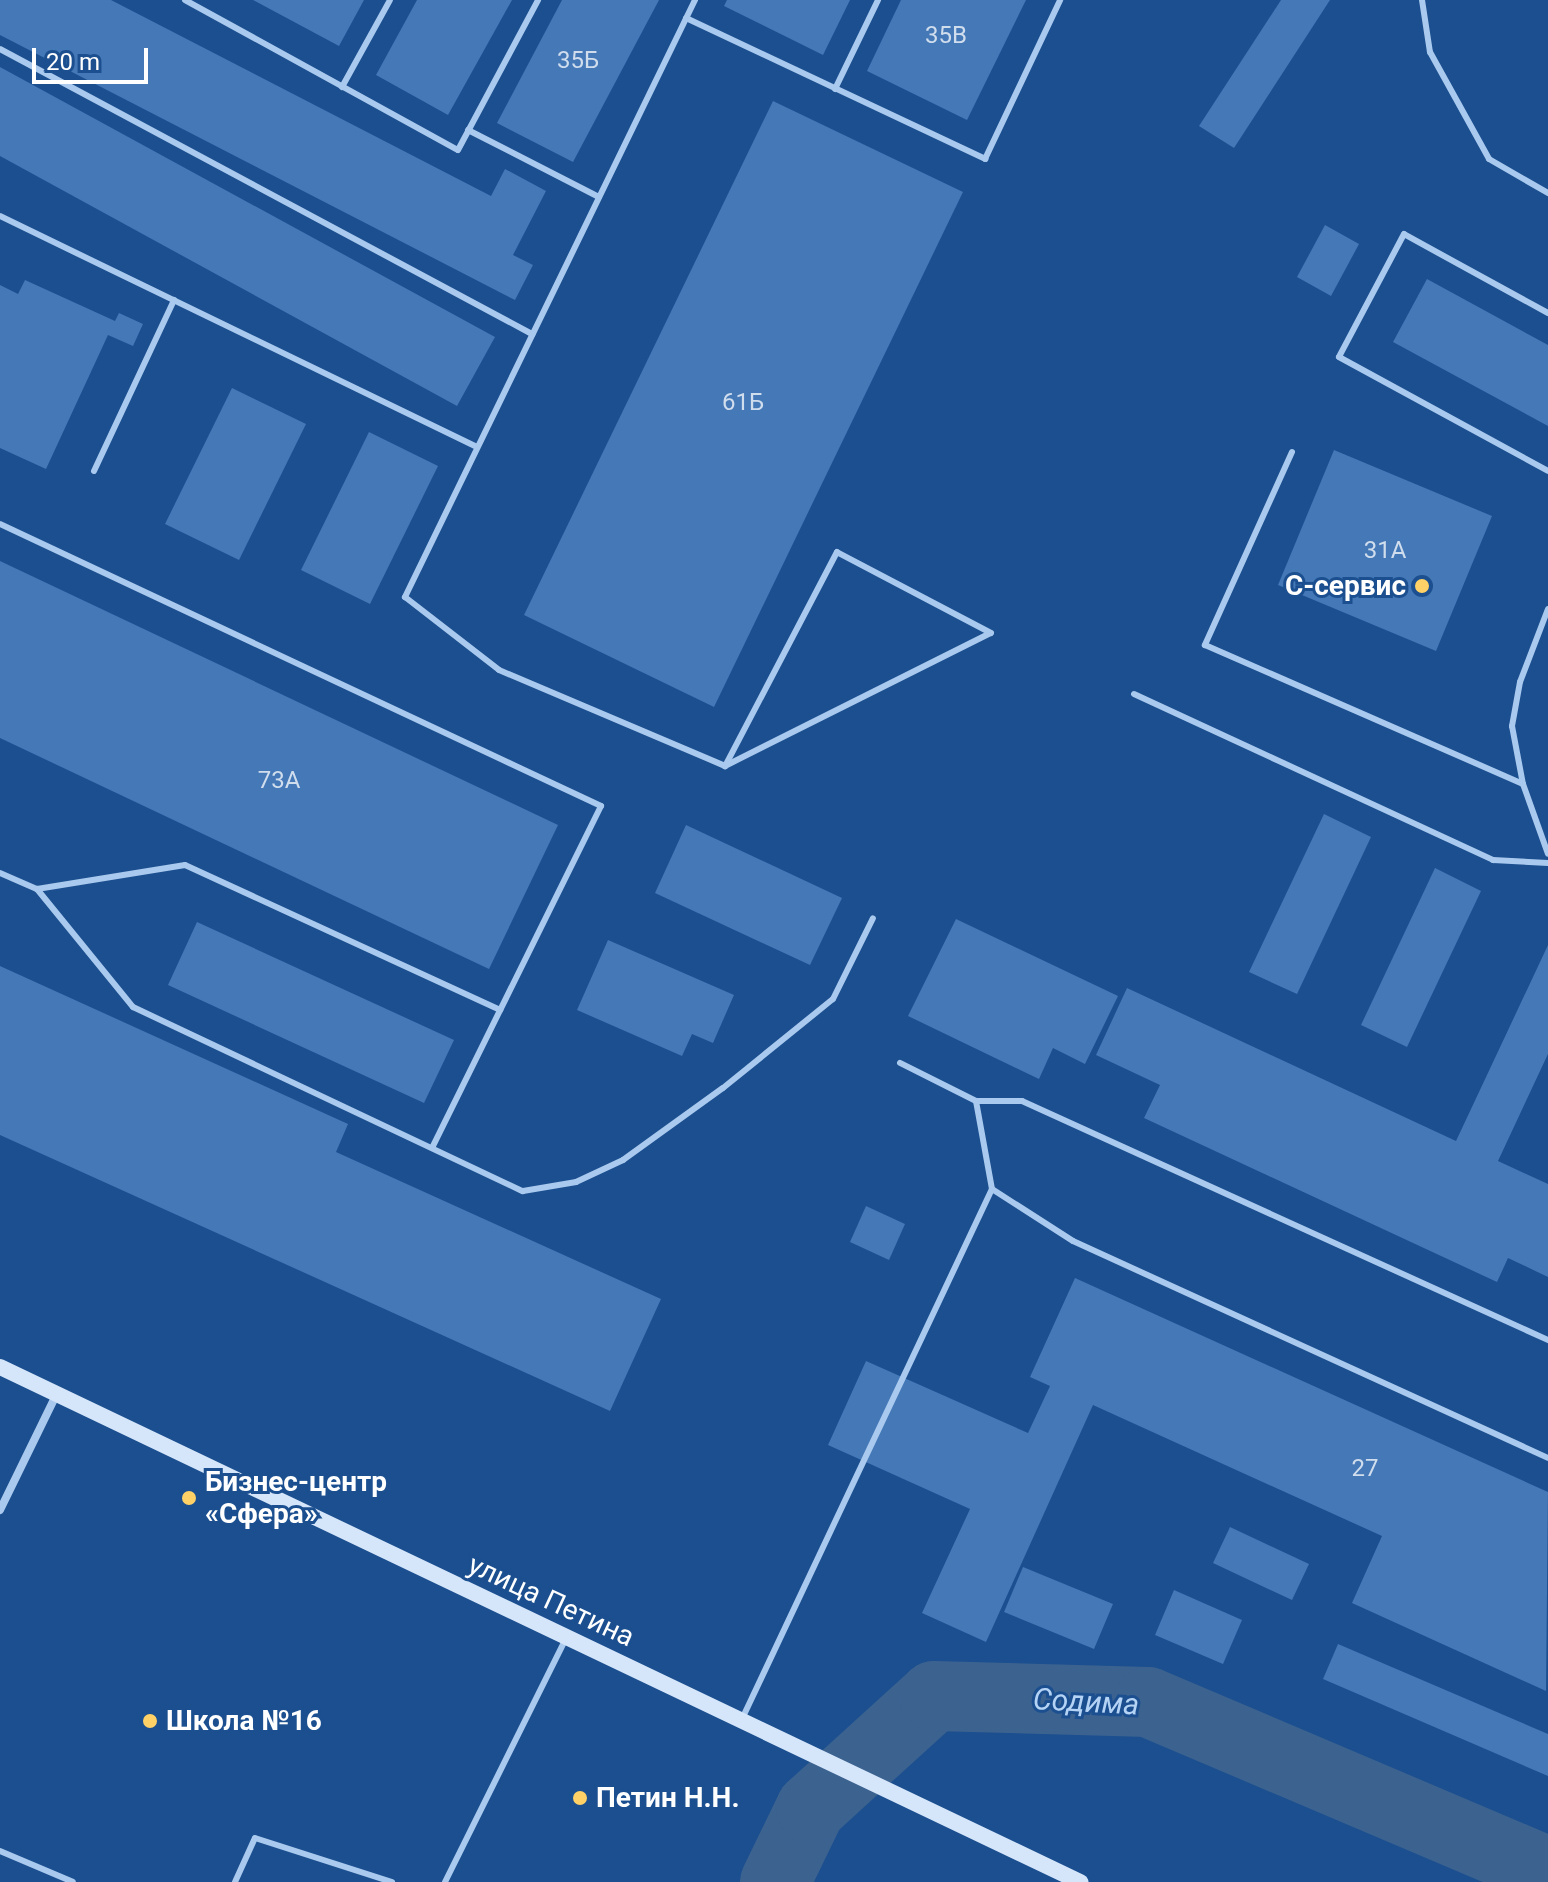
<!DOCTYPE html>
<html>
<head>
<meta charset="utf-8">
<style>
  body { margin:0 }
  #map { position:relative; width:1548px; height:1882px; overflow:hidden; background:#1b4f8f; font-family:Roboto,sans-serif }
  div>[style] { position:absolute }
  .river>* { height:70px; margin:-35px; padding:0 35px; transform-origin:35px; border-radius:35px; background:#3c6290 }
  .building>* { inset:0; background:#4478b7 }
  .lane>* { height:6px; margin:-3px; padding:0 3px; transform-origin:3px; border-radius:3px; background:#a9c9ee }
  .street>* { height:8px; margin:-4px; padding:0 4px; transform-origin:4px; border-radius:4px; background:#a9c9ee }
  .secondary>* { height:16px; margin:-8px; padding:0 8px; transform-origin:8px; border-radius:8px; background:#d6e6fa }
  .dots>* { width:22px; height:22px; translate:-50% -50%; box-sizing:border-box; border:4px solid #1b4f8f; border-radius:50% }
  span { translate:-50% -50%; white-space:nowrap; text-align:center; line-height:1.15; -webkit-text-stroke:6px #1b4f8f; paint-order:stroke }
  .number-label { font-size:24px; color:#d0dded }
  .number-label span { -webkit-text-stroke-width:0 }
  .poi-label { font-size:28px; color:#fff; font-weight:700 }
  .right { translate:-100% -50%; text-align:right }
  .left { translate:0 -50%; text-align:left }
  .street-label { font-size:28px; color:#fff }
  .water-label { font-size:30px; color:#b5d3f5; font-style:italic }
  .scale { position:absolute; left:32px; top:48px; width:116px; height:36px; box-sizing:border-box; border:4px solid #fff; border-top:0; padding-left:10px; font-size:24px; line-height:28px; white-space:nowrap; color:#fff; -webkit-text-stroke:6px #1b4f8f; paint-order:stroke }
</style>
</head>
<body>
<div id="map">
  <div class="river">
    <i style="left:775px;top:1882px;width:82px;rotate:-64.1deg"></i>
    <i style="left:811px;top:1808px;width:166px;rotate:-42.3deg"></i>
    <i style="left:934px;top:1696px;width:214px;rotate:1.6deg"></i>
    <i style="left:1148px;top:1702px;width:435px;rotate:23deg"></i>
  </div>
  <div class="building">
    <i style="clip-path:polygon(0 0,111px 0,491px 196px,505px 169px,546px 191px,513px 255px,533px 265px,515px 300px,0 35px)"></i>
    <i style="clip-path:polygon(253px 0,364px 0,339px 46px)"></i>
    <i style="clip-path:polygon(417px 0,512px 0,448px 115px,376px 75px)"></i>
    <i style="clip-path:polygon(562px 0,659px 0,573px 162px,497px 123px)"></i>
    <i style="clip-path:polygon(727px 0,850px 0,823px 55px,724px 6px)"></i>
    <i style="clip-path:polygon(901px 0,1026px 0,967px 120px,867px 71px)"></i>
    <i style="clip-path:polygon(1281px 0,1330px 0,1234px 148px,1199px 126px)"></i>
    <i style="clip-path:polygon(0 67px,495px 337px,457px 406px,0 156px)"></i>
    <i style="clip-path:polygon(773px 101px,963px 192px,714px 707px,524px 615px)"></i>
    <i style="clip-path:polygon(1325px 225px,1359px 244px,1331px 296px,1297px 277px)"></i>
    <i style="clip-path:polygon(1427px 279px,1548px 345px,1548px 426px,1393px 342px)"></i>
    <i style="clip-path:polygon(25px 280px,115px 321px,119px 313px,143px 324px,133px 346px,108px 335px,46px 469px,0 448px,0 285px,18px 294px)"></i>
    <i style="clip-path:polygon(232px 388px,306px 424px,239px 560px,165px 524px)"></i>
    <i style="clip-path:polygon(369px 432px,438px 466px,370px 604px,301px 570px)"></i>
    <i style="clip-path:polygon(1334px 450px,1492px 516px,1436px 651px,1278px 585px)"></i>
    <i style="clip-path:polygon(0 561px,558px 825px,489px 969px,0 738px)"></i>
    <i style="clip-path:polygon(1324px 814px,1371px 837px,1297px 994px,1249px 972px)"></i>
    <i style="clip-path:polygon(686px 825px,842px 898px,810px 965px,655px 893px)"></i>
    <i style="clip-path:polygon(1435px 868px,1481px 891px,1407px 1047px,1361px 1025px)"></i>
    <i style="clip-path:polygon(956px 919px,1118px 996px,1085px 1064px,1053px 1048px,1039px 1079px,908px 1016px)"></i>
    <i style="clip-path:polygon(197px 922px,454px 1040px,424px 1103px,168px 985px)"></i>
    <i style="clip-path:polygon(608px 940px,734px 995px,713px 1043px,692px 1034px,682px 1056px,577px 1010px)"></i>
    <i style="clip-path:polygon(1548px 945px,1548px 1054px,1498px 1161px,1548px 1184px,1548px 1277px,1508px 1258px,1497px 1282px,1144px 1118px,1160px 1085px,1096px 1055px,1127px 988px,1456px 1141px)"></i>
    <i style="clip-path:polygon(0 966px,348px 1124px,336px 1152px,661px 1299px,610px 1411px,0 1135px)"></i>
    <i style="clip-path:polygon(866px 1206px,905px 1224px,889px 1260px,850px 1242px)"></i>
    <i style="clip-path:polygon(1075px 1278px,1548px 1492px,1546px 1691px,1352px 1603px,1382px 1536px,1093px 1405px,986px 1642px,922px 1613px,970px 1509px,828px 1445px,866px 1361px,1028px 1433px,1050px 1386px,1030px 1377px)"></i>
    <i style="clip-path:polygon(1230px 1527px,1309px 1564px,1292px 1600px,1213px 1563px)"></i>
    <i style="clip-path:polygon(1023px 1567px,1113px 1604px,1094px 1649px,1004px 1612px)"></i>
    <i style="clip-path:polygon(1174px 1590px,1242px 1620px,1223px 1664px,1155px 1635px)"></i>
    <i style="clip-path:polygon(1338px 1644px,1548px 1734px,1548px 1776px,1323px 1679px)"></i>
  </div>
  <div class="lane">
    <i style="left:185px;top:0;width:311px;rotate:28.8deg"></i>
    <i style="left:458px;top:150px;width:170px;rotate:-61.9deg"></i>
    <i style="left:695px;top:0;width:664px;rotate:115.91deg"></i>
    <i style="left:405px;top:597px;width:119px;rotate:37.8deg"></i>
    <i style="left:499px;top:670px;width:246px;rotate:23deg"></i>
    <i style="left:725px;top:766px;width:297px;rotate:-26.6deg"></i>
    <i style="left:991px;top:633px;width:174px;rotate:-152.3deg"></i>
    <i style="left:837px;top:552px;width:242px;rotate:117.6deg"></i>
    <i style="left:1422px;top:0;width:53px;rotate:81.3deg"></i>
    <i style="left:1430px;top:52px;width:122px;rotate:61.1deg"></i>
    <i style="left:1489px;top:159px;width:68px;rotate:30deg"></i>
    <i style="left:686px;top:18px;width:331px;rotate:25.2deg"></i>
    <i style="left:985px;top:159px;width:176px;rotate:-64.7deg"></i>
    <i style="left:0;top:49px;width:604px;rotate:28.18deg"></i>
    <i style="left:342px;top:87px;width:99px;rotate:-61.1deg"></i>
    <i style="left:835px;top:89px;width:99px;rotate:-64.2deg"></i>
    <i style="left:468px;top:130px;width:147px;rotate:27.1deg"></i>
    <i style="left:0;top:216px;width:530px;rotate:25.84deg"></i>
    <i style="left:1548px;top:313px;width:164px;rotate:-151.3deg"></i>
    <i style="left:1404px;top:234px;width:139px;rotate:117.9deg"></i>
    <i style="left:1339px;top:357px;width:238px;rotate:28.6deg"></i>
    <i style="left:1292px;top:452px;width:212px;rotate:114.3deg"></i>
    <i style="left:1205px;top:645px;width:347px;rotate:23.6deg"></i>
    <i style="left:94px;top:471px;width:189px;rotate:-64.9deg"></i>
    <i style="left:0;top:524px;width:664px;rotate:25.14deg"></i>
    <i style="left:601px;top:806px;width:381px;rotate:116.3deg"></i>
    <i style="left:1548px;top:609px;width:78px;rotate:111deg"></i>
    <i style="left:1520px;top:682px;width:45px;rotate:100.3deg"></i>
    <i style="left:1512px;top:726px;width:59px;rotate:79.3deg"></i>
    <i style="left:1523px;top:784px;width:74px;rotate:70.3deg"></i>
    <i style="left:1134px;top:694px;width:396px;rotate:24.8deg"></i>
    <i style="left:1493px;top:860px;width:55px;rotate:3.1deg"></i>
    <i style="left:0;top:873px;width:40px;rotate:23.4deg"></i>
    <i style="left:37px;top:889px;width:152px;rotate:50.9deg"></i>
    <i style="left:133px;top:1007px;width:431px;rotate:25.3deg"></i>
    <i style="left:523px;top:1191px;width:54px;rotate:-9.6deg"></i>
    <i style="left:576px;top:1182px;width:52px;rotate:-25.1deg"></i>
    <i style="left:623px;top:1160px;width:123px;rotate:-35.8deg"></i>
    <i style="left:723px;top:1088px;width:141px;rotate:-39deg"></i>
    <i style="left:833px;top:999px;width:90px;rotate:-63.7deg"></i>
    <i style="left:37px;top:889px;width:150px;rotate:-9.2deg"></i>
    <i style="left:185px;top:865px;width:347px;rotate:24.7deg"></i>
    <i style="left:976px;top:1101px;width:46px"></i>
    <i style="left:1022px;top:1101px;width:578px;rotate:24.44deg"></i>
    <i style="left:992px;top:1189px;width:96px;rotate:32.7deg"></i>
    <i style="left:1073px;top:1241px;width:522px;rotate:24.55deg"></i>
    <i style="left:742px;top:1719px;width:586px;rotate:-64.75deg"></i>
    <i style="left:992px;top:1189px;width:89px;rotate:-100.3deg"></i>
    <i style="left:976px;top:1101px;width:85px;rotate:-153.4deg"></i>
    <i style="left:0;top:1851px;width:79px;rotate:23deg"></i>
    <i style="left:235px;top:1882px;width:48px;rotate:-65.6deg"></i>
    <i style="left:255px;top:1838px;width:144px;rotate:17.8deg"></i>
    <i style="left:445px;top:1882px;width:272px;rotate:-63.6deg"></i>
  </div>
  <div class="street">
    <i style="left:0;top:1510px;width:130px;rotate:-64deg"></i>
  </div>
  <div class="secondary">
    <i style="left:0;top:1367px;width:1197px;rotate:25.49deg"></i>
  </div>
  <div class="dots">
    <i style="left:1422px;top:586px;background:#ffd166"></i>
    <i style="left:189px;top:1498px;background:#ffd166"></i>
    <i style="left:150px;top:1721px;background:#ffd166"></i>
    <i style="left:580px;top:1798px;background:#ffd166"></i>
  </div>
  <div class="number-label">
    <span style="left:946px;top:36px">35В</span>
    <span style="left:578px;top:61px">35Б</span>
    <span style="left:743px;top:403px">61Б</span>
    <span style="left:1385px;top:551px">31А</span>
    <span style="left:279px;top:781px">73А</span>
    <span style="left:1365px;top:1469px">27</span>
  </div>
  <div class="poi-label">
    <span class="right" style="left:1406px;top:586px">С-сервис</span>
    <span class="left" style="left:205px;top:1498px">Бизнес-центр<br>«Сфера»</span>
    <span class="left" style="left:166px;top:1721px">Школа №16</span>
    <span class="left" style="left:596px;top:1798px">Петин Н.Н.</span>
  </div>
  <div class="street-label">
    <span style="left:551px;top:1601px;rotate:25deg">улица Петина</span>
  </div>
  <div class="water-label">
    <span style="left:1086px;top:1702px;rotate:3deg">Содима</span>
  </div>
  <div class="scale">20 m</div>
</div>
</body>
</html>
